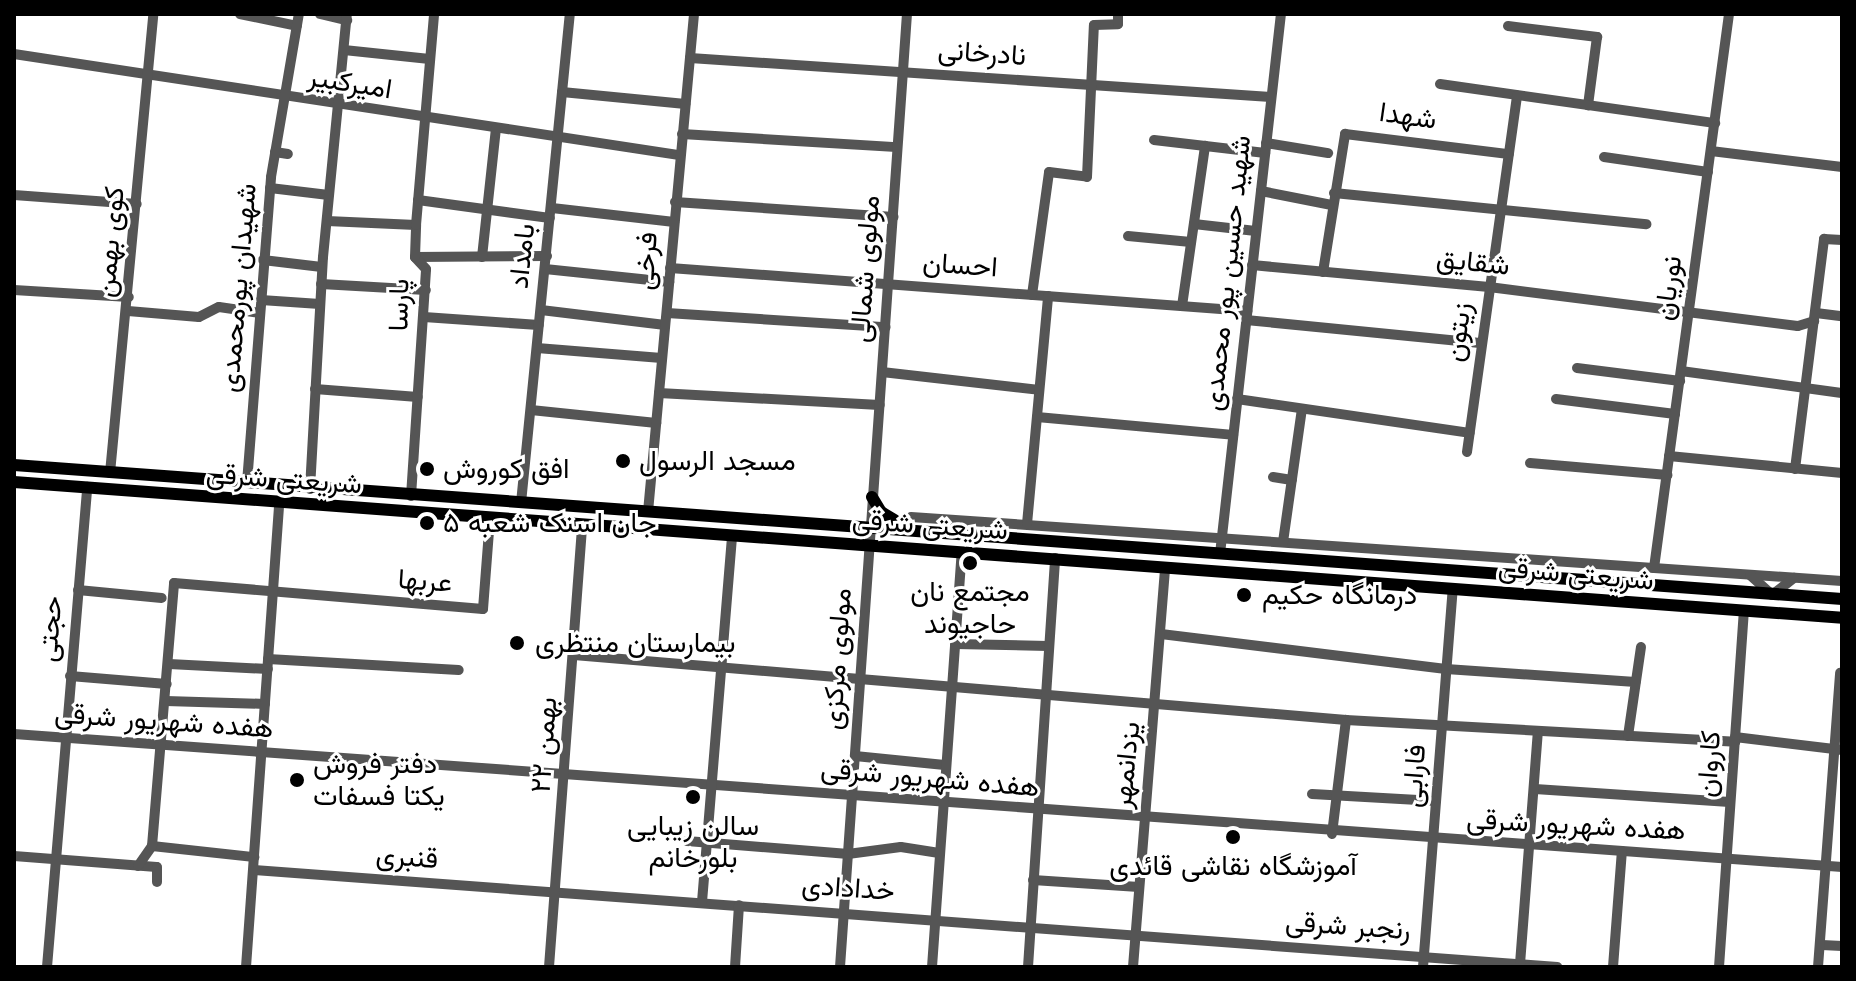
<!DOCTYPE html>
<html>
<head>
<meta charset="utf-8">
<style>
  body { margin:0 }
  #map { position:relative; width:1856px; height:981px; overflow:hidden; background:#fff; font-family:Jost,Vazirmatn,sans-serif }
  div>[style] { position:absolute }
  .minor>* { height:10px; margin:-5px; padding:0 5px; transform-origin:5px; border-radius:5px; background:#555 }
  .major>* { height:12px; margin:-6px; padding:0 6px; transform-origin:6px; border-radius:6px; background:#000 }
  .dots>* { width:22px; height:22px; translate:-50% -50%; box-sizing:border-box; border:4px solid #fff; border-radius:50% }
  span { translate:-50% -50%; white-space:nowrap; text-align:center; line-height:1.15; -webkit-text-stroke:6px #fff; paint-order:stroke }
  .street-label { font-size:28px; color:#000 }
  .poi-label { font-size:28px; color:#000 }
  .left { translate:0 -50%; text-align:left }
  .frame { position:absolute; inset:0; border:16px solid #000; pointer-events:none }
</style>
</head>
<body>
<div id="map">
  <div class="minor">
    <i style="left:240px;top:14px;width:58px;rotate:11.9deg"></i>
    <i style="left:320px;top:14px;width:28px;rotate:13deg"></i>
    <i style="left:1508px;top:26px;width:90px;rotate:7deg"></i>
    <i style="left:1597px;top:37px;width:69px;rotate:97.5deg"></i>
    <i style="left:344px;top:50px;width:86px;rotate:6deg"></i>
    <i style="left:14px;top:54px;width:673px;rotate:8.64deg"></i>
    <i style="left:690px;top:58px;width:582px;rotate:3.84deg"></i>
    <i style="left:1440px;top:84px;width:278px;rotate:8.1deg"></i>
    <i style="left:562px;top:92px;width:124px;rotate:5.6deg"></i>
    <i style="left:682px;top:134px;width:215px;rotate:3.5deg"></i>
    <i style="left:1154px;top:140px;width:112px;rotate:6.7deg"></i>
    <i style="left:1266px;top:143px;width:63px;rotate:9.2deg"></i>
    <i style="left:1711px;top:151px;width:132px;rotate:7deg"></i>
    <i style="left:275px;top:152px;width:13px;rotate:9deg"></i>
    <i style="left:1604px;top:157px;width:105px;rotate:8.2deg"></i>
    <i style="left:270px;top:188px;width:59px;rotate:6.8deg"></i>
    <i style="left:1261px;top:191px;width:72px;rotate:11.2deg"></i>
    <i style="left:1334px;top:193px;width:314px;rotate:5.7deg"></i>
    <i style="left:14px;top:195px;width:123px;rotate:4.2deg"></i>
    <i style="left:418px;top:200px;width:133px;rotate:7.8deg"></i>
    <i style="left:675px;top:202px;width:219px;rotate:3.9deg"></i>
    <i style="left:552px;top:208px;width:123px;rotate:6.5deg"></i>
    <i style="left:327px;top:221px;width:89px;rotate:2.6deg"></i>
    <i style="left:1194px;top:224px;width:62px;rotate:6.4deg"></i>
    <i style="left:1128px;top:236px;width:63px;rotate:5.4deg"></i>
    <i style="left:415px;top:257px;width:132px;rotate:-0.4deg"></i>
    <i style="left:482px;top:257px;width:129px;rotate:-83.8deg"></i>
    <i style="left:263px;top:260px;width:59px;rotate:6.8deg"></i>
    <i style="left:1252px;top:265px;width:238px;rotate:5.3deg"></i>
    <i style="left:1489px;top:287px;width:311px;rotate:7.2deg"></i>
    <i style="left:1798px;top:326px;width:17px;rotate:-17deg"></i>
    <i style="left:670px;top:268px;width:579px;rotate:4.26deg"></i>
    <i style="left:545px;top:269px;width:125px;rotate:6deg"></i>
    <i style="left:1323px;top:272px;width:140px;rotate:-80.9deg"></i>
    <i style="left:1345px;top:134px;width:165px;rotate:7deg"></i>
    <i style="left:321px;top:284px;width:105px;rotate:3.3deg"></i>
    <i style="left:14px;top:290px;width:115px;rotate:3.5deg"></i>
    <i style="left:1032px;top:295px;width:124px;rotate:-82.1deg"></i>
    <i style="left:1049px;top:172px;width:38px;rotate:7deg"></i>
    <i style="left:1087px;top:177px;width:152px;rotate:-87.4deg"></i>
    <i style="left:1094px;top:25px;width:24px;rotate:-2deg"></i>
    <i style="left:1118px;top:24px;width:10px;rotate:-90deg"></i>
    <i style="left:261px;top:300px;width:59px;rotate:3.9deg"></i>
    <i style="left:1182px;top:306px;width:162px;rotate:-81.8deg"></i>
    <i style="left:541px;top:310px;width:125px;rotate:6.9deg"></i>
    <i style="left:128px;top:311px;width:71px;rotate:4.8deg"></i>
    <i style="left:199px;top:317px;width:22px;rotate:-27deg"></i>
    <i style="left:219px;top:307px;width:41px;rotate:8.3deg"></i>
    <i style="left:667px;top:313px;width:219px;rotate:3.7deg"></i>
    <i style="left:1816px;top:313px;width:26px;rotate:7deg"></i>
    <i style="left:424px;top:317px;width:115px;rotate:4deg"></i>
    <i style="left:1246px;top:320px;width:235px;rotate:5.6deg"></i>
    <i style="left:537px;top:348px;width:125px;rotate:4.6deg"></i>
    <i style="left:1577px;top:368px;width:104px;rotate:7.2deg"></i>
    <i style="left:1681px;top:371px;width:162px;rotate:7.8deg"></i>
    <i style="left:882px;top:372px;width:158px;rotate:6.5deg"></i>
    <i style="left:315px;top:389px;width:103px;rotate:4.4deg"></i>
    <i style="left:659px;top:393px;width:221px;rotate:3.1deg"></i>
    <i style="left:1237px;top:399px;width:235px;rotate:8.3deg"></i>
    <i style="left:1556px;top:399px;width:120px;rotate:7.2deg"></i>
    <i style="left:531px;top:410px;width:126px;rotate:5.9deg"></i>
    <i style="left:1037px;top:417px;width:197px;rotate:5.2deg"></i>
    <i style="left:1467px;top:452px;width:360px;rotate:-82deg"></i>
    <i style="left:1669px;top:456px;width:174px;rotate:5.6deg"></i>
    <i style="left:1530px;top:463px;width:138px;rotate:5deg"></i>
    <i style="left:1795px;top:469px;width:232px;rotate:-82.8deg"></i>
    <i style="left:1824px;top:239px;width:18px;rotate:3deg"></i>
    <i style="left:110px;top:473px;width:461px;rotate:-84.6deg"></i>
    <i style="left:1273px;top:477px;width:19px;rotate:9deg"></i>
    <i style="left:247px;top:483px;width:307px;rotate:-85.5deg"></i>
    <i style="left:271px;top:177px;width:165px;rotate:-80.3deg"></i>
    <i style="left:310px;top:489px;width:232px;rotate:-86.8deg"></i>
    <i style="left:323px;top:257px;width:244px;rotate:-84.4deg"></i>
    <i style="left:411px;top:496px;width:227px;rotate:-86.2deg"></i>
    <i style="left:426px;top:269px;width:16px;rotate:-133deg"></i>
    <i style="left:415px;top:257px;width:32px;rotate:-88deg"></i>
    <i style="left:416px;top:225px;width:212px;rotate:-85.1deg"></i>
    <i style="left:521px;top:503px;width:491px;rotate:-84.3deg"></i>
    <i style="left:648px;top:512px;width:500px;rotate:-84.72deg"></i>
    <i style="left:911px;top:517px;width:933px;rotate:3.93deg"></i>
    <i style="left:1027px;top:524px;width:229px;rotate:-84.7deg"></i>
    <i style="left:1283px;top:542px;width:134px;rotate:-81.9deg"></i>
    <i style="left:1220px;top:554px;width:543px;rotate:-83.56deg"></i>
    <i style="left:1654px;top:568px;width:559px;rotate:-82.29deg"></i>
    <i style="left:1750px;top:575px;width:30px;rotate:42deg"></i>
    <i style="left:1772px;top:595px;width:28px;rotate:-38deg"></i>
    <i style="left:78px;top:590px;width:84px;rotate:5.4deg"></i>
    <i style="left:1161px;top:634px;width:287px;rotate:7deg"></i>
    <i style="left:1446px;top:669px;width:190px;rotate:3.9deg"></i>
    <i style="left:955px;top:644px;width:93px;rotate:1.2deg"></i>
    <i style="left:574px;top:655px;width:775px;rotate:4.81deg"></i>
    <i style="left:1346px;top:720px;width:390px;rotate:3.2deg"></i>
    <i style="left:268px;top:659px;width:191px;rotate:3.3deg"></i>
    <i style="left:169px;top:664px;width:99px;rotate:2.9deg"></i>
    <i style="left:70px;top:676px;width:97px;rotate:4.7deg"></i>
    <i style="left:166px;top:701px;width:99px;rotate:1.7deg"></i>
    <i style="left:14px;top:734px;width:1833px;rotate:4.16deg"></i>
    <i style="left:1628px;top:736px;width:90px;rotate:-81.7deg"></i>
    <i style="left:1735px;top:737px;width:108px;rotate:6.9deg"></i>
    <i style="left:855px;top:756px;width:90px;rotate:5.7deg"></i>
    <i style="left:1535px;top:789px;width:195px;rotate:3.8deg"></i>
    <i style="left:1312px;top:794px;width:124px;rotate:3.2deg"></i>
    <i style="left:1332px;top:834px;width:115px;rotate:-83deg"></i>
    <i style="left:687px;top:841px;width:162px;rotate:4.6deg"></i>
    <i style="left:848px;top:854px;width:53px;rotate:-7.5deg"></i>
    <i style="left:901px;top:847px;width:37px;rotate:9deg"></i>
    <i style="left:152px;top:846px;width:103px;rotate:6.2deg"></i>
    <i style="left:14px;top:856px;width:143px;rotate:4.4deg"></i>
    <i style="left:157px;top:867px;width:15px;rotate:90deg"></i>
    <i style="left:138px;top:866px;width:24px;rotate:-55deg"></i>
    <i style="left:152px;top:846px;width:264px;rotate:-85.2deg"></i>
    <i style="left:174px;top:583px;width:310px;rotate:4.8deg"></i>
    <i style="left:483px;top:609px;width:90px;rotate:-85.6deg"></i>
    <i style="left:254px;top:870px;width:1307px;rotate:4.26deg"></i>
    <i style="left:1033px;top:880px;width:106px;rotate:3.8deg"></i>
    <i style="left:702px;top:902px;width:367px;rotate:-85.3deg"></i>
    <i style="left:1822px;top:945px;width:20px;rotate:3deg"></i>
    <i style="left:1520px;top:964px;width:233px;rotate:-85.6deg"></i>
    <i style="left:47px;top:967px;width:482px;rotate:-85.2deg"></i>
    <i style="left:246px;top:967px;width:466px;rotate:-85.9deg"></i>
    <i style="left:549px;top:967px;width:442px;rotate:-85.7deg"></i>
    <i style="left:735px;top:967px;width:62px;rotate:-86.3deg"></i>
    <i style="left:840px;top:967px;width:955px;rotate:-85.98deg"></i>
    <i style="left:932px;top:967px;width:416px;rotate:-85.9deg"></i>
    <i style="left:1028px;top:967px;width:410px;rotate:-86.2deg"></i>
    <i style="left:1133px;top:967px;width:401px;rotate:-85.4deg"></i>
    <i style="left:1423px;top:967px;width:380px;rotate:-85.5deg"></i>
    <i style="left:1613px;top:967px;width:116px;rotate:-85.6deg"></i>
    <i style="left:1719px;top:967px;width:356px;rotate:-86deg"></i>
    <i style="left:1818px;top:967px;width:295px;rotate:-85.7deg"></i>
  </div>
  <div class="major">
    <i style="left:14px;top:465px;width:1833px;rotate:4.19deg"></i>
    <i style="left:14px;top:482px;width:1833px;rotate:4.25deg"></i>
    <i style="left:872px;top:497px;width:17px;rotate:59deg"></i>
    <i style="left:881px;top:512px;width:31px;rotate:31deg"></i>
  </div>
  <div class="dots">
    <i style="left:623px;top:461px;background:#000"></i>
    <i style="left:427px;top:469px;background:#000"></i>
    <i style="left:427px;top:523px;background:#000"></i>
    <i style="left:970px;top:563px;background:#000"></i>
    <i style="left:1244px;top:595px;background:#000"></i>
    <i style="left:517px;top:643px;background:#000"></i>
    <i style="left:297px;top:780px;background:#000"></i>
    <i style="left:693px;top:797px;background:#000"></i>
    <i style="left:1233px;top:837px;background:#000"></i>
  </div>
  <div class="street-label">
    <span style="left:982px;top:53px;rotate:4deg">نادرخانی</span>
    <span style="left:350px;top:83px;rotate:9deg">امیرکبیر</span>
    <span style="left:1408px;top:116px;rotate:8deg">شهدا</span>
    <span style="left:110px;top:242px;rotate:-85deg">کوی بهمن</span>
    <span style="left:522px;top:256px;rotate:-84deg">بامداد</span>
    <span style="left:646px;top:261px;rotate:-86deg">فرخی</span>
    <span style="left:1473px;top:262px;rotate:6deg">شقایق</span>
    <span style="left:960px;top:265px;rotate:4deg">احسان</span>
    <span style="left:865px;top:269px;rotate:-86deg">مولوی شمالی</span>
    <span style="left:1227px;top:273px;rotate:-84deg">شهید حسین پور محمدی</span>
    <span style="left:238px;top:288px;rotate:-85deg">شهیدان پورمحمدی</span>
    <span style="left:1668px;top:288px;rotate:-82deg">نوریان</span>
    <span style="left:399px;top:305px;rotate:-89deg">پارسا</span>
    <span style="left:1458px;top:332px;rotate:-82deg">زیتون</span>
    <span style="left:284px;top:479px;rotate:4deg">شریعتی شرقی</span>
    <span style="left:930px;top:525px;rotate:4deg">شریعتی شرقی</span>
    <span style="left:1576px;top:574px;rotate:5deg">شریعتی شرقی</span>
    <span style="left:425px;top:581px;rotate:4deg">عربها</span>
    <span style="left:50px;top:629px;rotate:-85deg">حجتی</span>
    <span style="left:837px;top:659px;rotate:-86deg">مولوی مرکزی</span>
    <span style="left:164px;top:721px;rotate:4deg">هفده شهریور شرقی</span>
    <span style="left:544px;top:745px;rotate:-86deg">۲۲ بهمن</span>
    <span style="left:1709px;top:764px;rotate:-86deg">کاروان</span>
    <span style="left:1126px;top:765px;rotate:-84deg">یزدانمهر</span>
    <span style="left:1414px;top:776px;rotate:-86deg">فارابی</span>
    <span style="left:930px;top:778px;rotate:5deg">هفده شهریور شرقی</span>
    <span style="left:1576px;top:825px;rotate:3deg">هفده شهریور شرقی</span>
    <span style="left:407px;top:857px;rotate:4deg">قنبری</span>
    <span style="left:848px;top:888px;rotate:4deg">خدادادی</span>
    <span style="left:1348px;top:926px;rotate:4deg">رنجبر شرقی</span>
  </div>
  <div class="poi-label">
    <span class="left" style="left:639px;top:461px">مسجد الرسول</span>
    <span class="left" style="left:443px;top:469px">افق کوروش</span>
    <span class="left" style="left:443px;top:523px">جان اسنک شعبه ۵</span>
    <span style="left:970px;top:608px">مجتمع نان<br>حاجیوند</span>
    <span class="left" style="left:1262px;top:595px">درمانگاه حکیم</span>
    <span class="left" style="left:535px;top:643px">بیمارستان منتظری</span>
    <span class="left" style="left:313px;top:780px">دفتر فروش<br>یکتا فسفات</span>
    <span style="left:693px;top:842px">سالن زیبایی<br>بلورخانم</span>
    <span style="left:1233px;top:866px">آموزشگاه نقاشی قائدی</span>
  </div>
  <div class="frame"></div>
</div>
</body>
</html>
